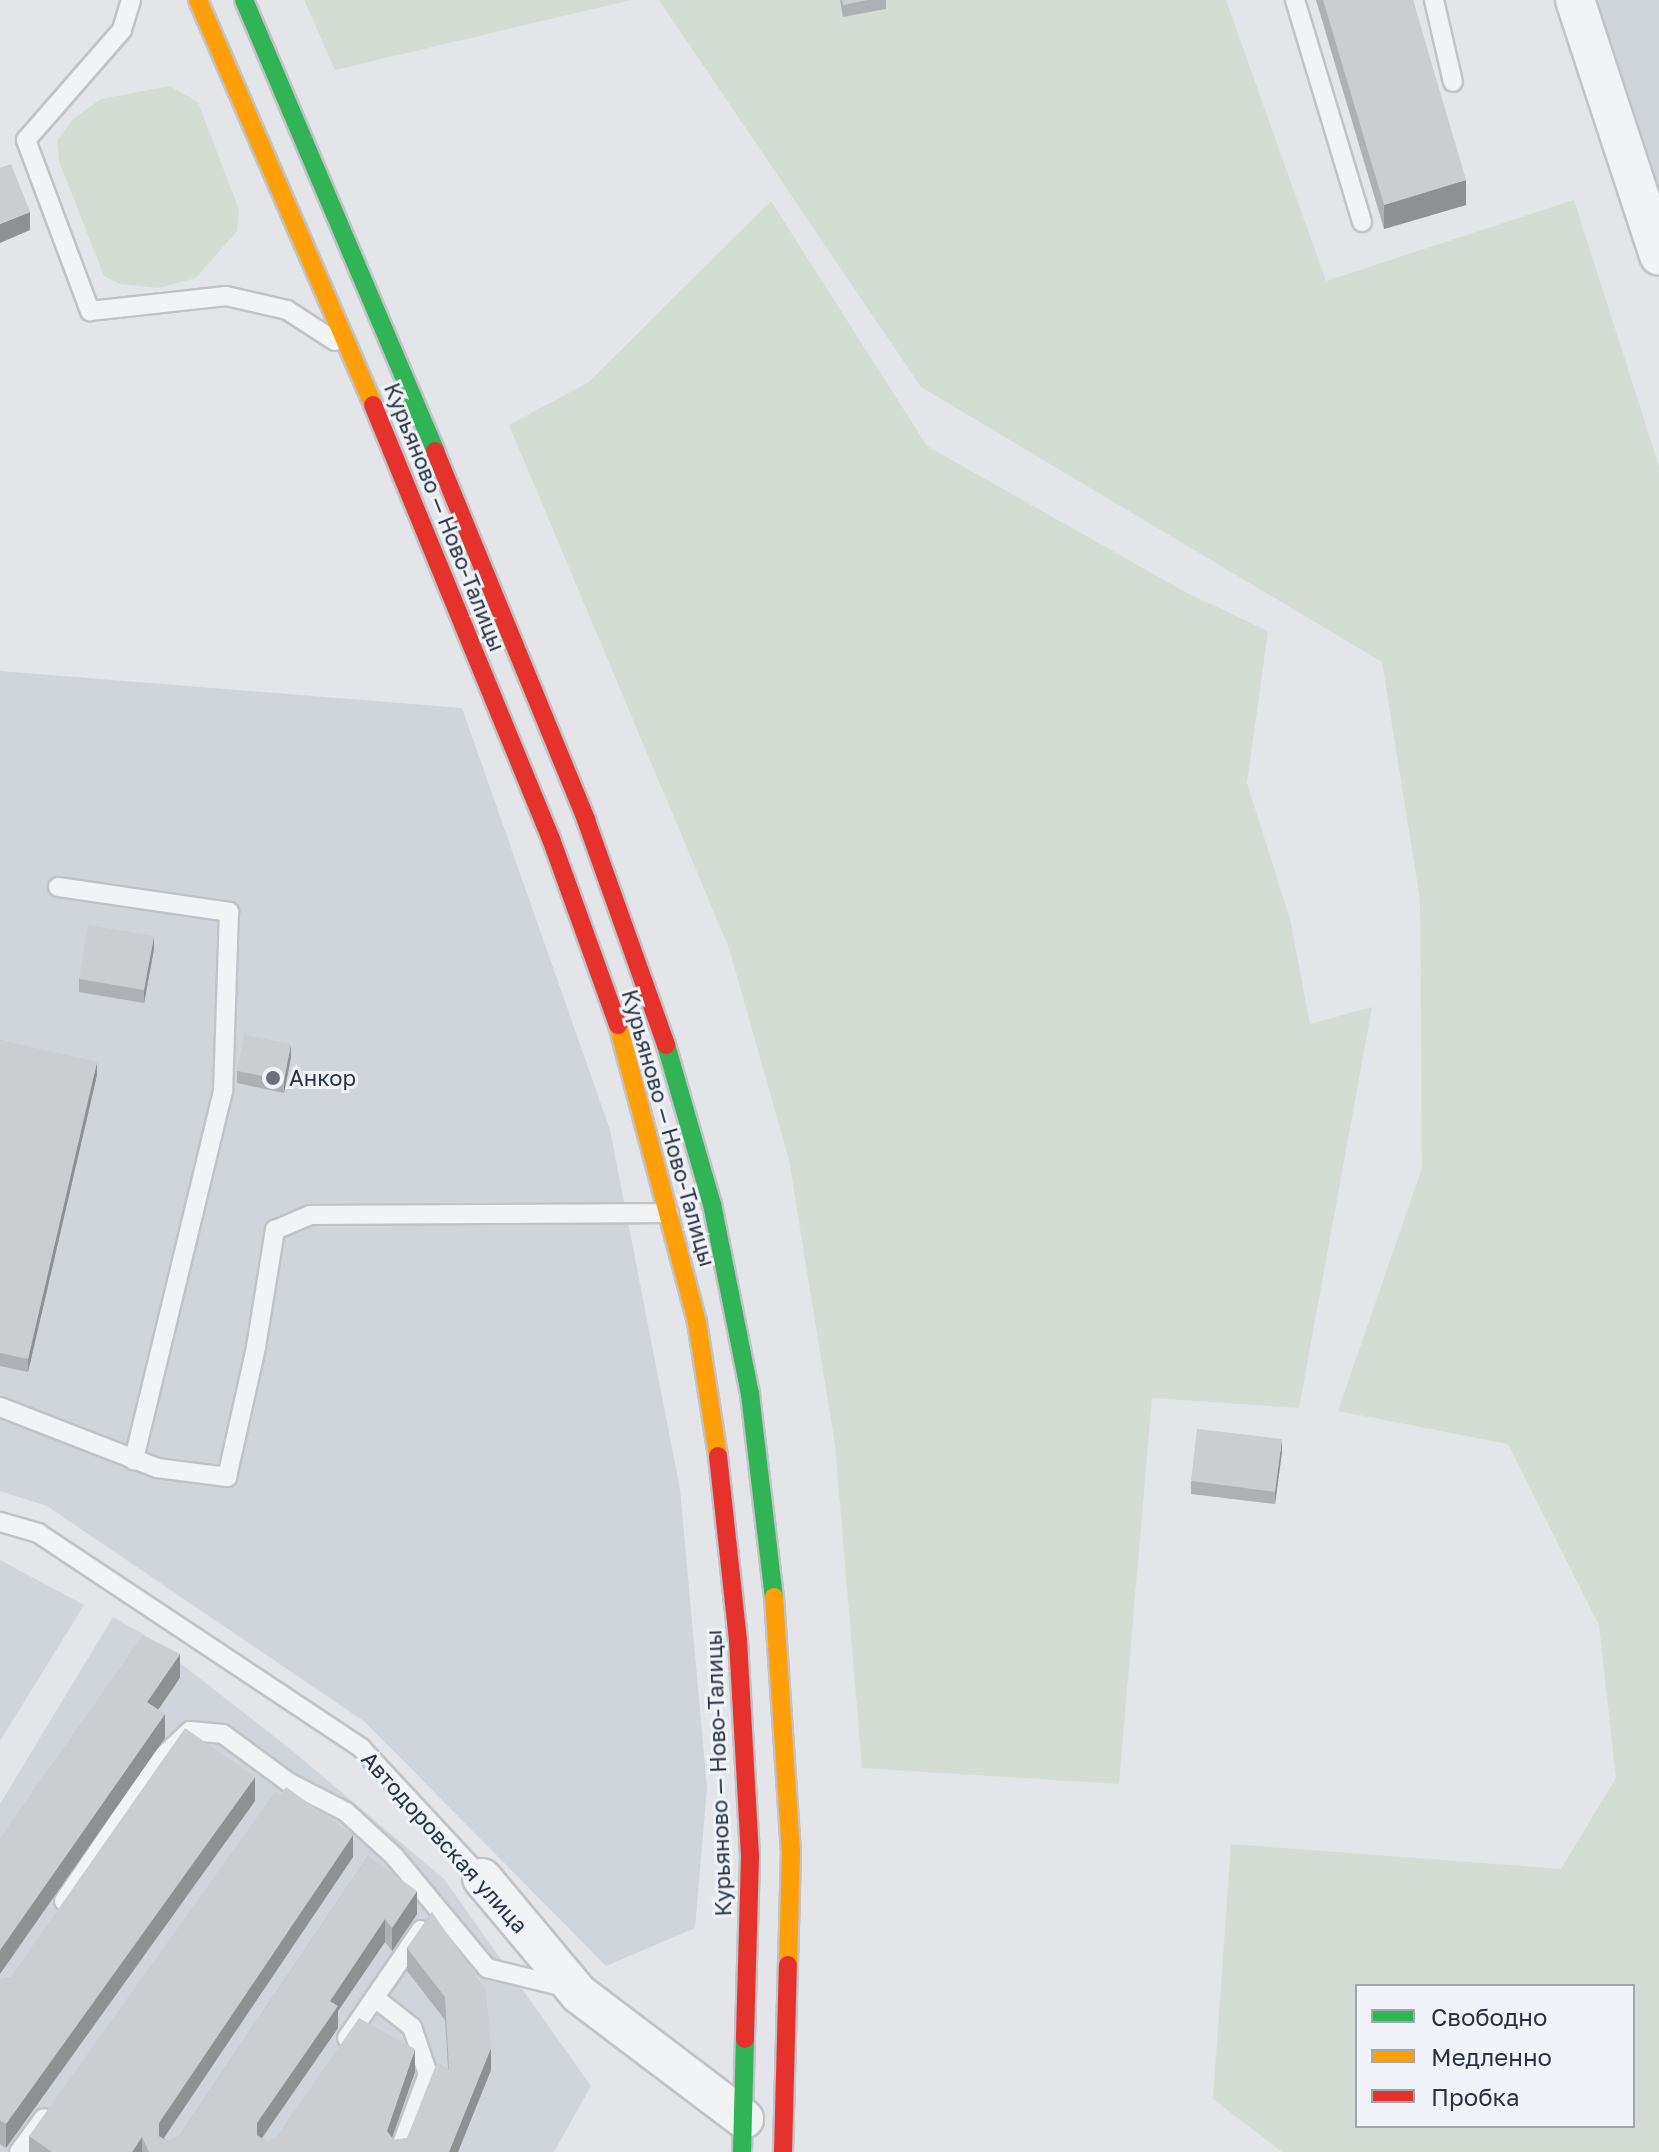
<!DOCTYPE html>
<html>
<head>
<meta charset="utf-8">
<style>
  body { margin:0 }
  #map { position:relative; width:1659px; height:2152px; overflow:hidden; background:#e3e5e8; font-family:"Golos Text",sans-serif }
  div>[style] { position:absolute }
  .built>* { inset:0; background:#d0d5dc }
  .green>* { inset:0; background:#d4ddd3 }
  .roads { filter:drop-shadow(2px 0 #c1c3c6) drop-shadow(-2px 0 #c1c3c6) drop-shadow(0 2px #c1c3c6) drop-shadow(0 -2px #c1c3c6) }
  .lane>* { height:18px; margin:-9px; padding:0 9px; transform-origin:9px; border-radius:9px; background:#f2f3f5 }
  .street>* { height:38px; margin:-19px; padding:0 19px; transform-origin:19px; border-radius:19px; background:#f2f3f5 }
  .fast>* { height:18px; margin:-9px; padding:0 9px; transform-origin:9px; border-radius:9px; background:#30b455 }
  .slow>* { height:18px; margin:-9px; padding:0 9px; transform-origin:9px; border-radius:9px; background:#ff9f0a }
  .jam>* { height:18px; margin:-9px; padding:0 9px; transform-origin:9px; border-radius:9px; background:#e5322d }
  .wall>* { inset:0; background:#afb0b4 }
  .shaded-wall>* { inset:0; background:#8e9092 }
  .building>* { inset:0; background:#cbcdd1 }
  .dots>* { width:22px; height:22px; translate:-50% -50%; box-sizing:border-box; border:4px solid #f0f4f8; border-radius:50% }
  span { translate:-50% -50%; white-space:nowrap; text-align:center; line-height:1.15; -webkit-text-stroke:6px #f0f4f8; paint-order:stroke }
  .street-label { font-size:22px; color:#273344 }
  .poi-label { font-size:22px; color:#273344 }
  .left { translate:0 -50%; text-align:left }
  .legend { position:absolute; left:1355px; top:1984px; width:280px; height:144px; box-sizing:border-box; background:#f0f4f8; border:2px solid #a0a7b0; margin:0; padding:10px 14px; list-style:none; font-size:24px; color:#273344 }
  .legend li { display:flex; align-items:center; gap:16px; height:40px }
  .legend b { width:40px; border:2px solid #a0a7b0 }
</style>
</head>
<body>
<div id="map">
  <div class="built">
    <i style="clip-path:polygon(1594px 0,1659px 0,1659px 188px,1598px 11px)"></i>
    <i style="clip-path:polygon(0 671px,462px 708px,610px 1130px,680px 1489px,707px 1788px,695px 1928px,606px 1966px,365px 1722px,47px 1506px,0 1491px)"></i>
    <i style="clip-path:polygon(0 1560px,84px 1605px,0 1741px)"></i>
    <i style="clip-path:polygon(113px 1617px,143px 1634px,294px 1752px,444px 1879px,591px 2086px,554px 2152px,0 2152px,0 1804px)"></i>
  </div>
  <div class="green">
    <i style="clip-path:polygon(304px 0,631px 0,335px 70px)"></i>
    <i style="clip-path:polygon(evenodd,659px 0,1226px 0,1326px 281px,1574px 200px,1659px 466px,1659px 2152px,1282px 2152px,1213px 2099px,1231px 1844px,1561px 1869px,1616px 1778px,1599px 1625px,1508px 1444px,1338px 1411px,1422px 1168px,1420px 900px,1382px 662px,921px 387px,659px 0,1357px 1986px,1633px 1986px,1633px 2126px,1357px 2126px,1357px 1986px)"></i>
    <i style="clip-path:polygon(170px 86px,198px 102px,239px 210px,237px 231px,196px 278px,158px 288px,120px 284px,104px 276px,59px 161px,57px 141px,73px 119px,101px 99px)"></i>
    <i style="clip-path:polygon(771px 201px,927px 446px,1187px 593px,1268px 631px,1247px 783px,1290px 919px,1310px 1024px,1372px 1007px,1299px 1408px,1152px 1398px,1119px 1784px,862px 1768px,835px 1445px,789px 1160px,729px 948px,509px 425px,589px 382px)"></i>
  </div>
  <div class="roads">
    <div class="lane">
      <i style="left:131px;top:0;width:31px;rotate:107deg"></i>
      <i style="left:122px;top:30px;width:146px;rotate:131.1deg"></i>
      <i style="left:26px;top:140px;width:183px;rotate:69.5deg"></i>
      <i style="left:90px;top:311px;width:137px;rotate:-6.3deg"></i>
      <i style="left:226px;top:296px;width:63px;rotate:12.9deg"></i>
      <i style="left:287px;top:310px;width:57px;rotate:32.9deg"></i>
      <i style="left:1295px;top:0;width:232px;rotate:73.2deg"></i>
      <i style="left:1434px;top:0;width:84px;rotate:77deg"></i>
      <i style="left:58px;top:887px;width:173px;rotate:8.3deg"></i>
      <i style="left:229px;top:912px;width:179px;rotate:91.9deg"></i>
      <i style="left:223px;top:1091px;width:380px;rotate:103.6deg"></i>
      <i style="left:0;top:1407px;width:168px;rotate:21.2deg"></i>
      <i style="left:157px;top:1468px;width:71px;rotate:7.3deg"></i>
      <i style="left:227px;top:1477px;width:133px;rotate:-77.4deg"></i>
      <i style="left:256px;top:1347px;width:119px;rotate:-80.8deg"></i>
      <i style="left:275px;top:1230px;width:38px;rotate:-23deg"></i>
      <i style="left:310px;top:1215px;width:359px;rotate:-0.3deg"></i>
      <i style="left:0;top:1522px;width:40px;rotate:16deg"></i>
      <i style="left:38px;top:1533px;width:388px;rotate:33.6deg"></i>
      <i style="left:361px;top:1748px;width:178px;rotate:47.1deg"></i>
      <i style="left:64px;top:1901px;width:174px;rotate:-55.8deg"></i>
      <i style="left:162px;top:1757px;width:38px;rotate:-43deg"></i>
      <i style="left:190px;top:1731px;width:33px;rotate:5deg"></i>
      <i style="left:223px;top:1734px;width:81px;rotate:36.4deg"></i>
      <i style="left:288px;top:1782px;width:65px;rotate:27.3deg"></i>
      <i style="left:346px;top:1812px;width:65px;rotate:42.5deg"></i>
      <i style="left:394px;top:1856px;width:146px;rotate:50.3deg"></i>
      <i style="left:487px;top:1968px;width:84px;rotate:13.7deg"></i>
      <i style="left:375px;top:1998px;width:47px;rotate:38.1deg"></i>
      <i style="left:412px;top:2027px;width:50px;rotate:71.2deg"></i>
      <i style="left:428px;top:2074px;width:83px;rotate:110.4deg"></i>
      <i style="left:347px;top:2038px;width:131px;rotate:-55.6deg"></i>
      <i style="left:19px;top:2152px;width:42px;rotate:-53.7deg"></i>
    </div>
    <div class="street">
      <i style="left:1575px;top:0;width:269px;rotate:71.8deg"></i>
      <i style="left:482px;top:1878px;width:151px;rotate:50.1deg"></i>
      <i style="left:579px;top:1994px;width:207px;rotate:37.1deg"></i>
    </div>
    <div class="fast">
      <i style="left:244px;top:0;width:490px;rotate:67deg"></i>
      <i style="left:666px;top:1045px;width:166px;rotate:73.9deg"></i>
      <i style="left:712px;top:1204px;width:194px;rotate:78.7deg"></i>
      <i style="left:750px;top:1394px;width:204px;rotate:83.3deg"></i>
      <i style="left:742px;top:2152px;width:113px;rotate:-88.5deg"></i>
    </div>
    <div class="slow">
      <i style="left:198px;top:0;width:441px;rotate:66.6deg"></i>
      <i style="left:618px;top:1025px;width:307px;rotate:75.1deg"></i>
      <i style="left:697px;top:1322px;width:136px;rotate:81.1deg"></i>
      <i style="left:774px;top:1597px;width:255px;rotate:86.2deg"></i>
      <i style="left:791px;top:1851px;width:114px;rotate:91.5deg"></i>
    </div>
    <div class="jam">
      <i style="left:373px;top:405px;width:469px;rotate:67.7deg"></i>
      <i style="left:551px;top:839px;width:198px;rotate:70.2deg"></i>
      <i style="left:435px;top:451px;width:399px;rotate:67.7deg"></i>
      <i style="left:586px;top:820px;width:239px;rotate:70.4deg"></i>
      <i style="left:718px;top:1456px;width:186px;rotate:83.8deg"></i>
      <i style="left:738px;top:1641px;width:216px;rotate:86.8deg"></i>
      <i style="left:750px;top:1857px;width:182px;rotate:91.6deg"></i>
      <i style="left:783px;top:2152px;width:187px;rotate:-88.5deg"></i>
    </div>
  </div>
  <div class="wall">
    <i style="clip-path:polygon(840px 0,886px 0,886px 9px,843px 17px)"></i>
    <i style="clip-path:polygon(1316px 0,1413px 0,1466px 205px,1384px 229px)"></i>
    <i style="clip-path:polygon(154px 949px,144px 1003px,79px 992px,79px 979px)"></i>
    <i style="clip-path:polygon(0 1040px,97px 1075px,28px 1372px,0 1366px)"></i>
    <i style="clip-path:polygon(291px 1057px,284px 1093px,237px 1083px,237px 1071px)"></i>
    <i style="clip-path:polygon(1282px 1452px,1275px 1504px,1191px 1494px,1191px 1481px)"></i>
    <i style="clip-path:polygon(255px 1801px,6px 2148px,0 2144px,0 1979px,10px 1978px)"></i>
    <i style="clip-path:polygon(368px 1856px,417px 1914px,392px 1951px,385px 1942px,338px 2011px,338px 2028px,262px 2138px,267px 2142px,415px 2072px,392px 2138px,394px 2140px,407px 2138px,448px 2068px,445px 2020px,407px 1971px,407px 1948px,432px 1912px,491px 2070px,458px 2152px,29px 2152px,29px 2136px,353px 1857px,164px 2138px,169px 2142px,179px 2136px)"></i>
  </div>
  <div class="shaded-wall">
    <i style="clip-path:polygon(1466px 180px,1466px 205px,1384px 229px,1384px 205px)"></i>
    <i style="clip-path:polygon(30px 212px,30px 230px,0 243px,0 224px)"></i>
    <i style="clip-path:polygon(154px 936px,154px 949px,144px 1003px,144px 990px)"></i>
    <i style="clip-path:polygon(291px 1044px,291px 1057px,284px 1093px,284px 1080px)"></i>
    <i style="clip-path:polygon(97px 1062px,97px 1075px,28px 1372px,28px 1359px)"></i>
    <i style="clip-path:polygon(1282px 1439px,1282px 1452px,1275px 1504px,1275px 1492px)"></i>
    <i style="clip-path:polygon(180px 1654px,180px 1678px,147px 1726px,147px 1702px)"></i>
    <i style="clip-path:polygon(165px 1714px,165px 1738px,0 1974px,0 1950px)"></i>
    <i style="clip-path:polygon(255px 1777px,255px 1801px,6px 2148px,6px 2124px)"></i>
    <i style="clip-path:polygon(353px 1835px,353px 1857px,159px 2145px,159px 2123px)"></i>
    <i style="clip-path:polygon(417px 1891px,417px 1914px,392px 1951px,392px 1928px)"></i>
    <i style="clip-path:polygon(385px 1919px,385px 1942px,338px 2011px,338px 2028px,257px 2145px,257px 2123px,330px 2001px)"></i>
    <i style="clip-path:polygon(491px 2048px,491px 2070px,458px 2152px,449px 2152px)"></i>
    <i style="clip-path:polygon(415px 2049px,415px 2072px,387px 2152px,387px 2131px)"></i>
    <i style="clip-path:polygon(142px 2137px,142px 2152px,132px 2152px)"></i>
  </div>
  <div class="building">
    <i style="clip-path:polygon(842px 0,868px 0,843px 5px)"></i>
    <i style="clip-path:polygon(1323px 0,1413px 0,1466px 180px,1384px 205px)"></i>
    <i style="clip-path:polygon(11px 164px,30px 212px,0 224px,0 168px)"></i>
    <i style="clip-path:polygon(88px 925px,154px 936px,144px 990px,79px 979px)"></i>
    <i style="clip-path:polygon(244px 1035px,291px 1044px,284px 1080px,237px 1071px)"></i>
    <i style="clip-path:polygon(0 1040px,97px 1062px,28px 1359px,0 1353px)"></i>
    <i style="clip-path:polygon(1197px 1429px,1282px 1439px,1275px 1492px,1191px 1481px)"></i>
    <i style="clip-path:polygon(143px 1635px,180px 1654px,147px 1702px,165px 1714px,0 1950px,0 1838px)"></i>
    <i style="clip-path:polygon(185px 1728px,255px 1777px,6px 2124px,0 2120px,0 1979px,10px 1978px)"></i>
    <i style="clip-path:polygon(286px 1787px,353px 1835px,159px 2123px,159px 2136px,169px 2142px,179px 2136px,368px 1856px,417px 1891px,392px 1928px,385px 1919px,330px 2001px,338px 2006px,257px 2123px,257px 2135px,267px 2142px,277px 2136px,359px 2018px,415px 2049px,387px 2131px,394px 2140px,407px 2138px,437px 2062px,449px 2069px,445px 1997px,407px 1948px,432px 1912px,486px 1990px,491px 2048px,449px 2152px,149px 2152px,142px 2137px,132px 2152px,52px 2152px,29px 2136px,275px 1792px,280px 1795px)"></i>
  </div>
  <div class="dots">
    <i style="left:273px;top:1078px;background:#69717d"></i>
  </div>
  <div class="street-label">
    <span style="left:445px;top:517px;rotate:68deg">Курьяново — Ново-Талицы</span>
    <span style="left:669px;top:1128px;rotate:74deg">Курьяново — Ново-Талицы</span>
    <span style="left:718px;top:1773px;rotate:-92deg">Курьяново — Ново-Талицы</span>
    <span style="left:445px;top:1842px;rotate:48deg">Автодоровская улица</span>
  </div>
  <div class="poi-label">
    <span class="left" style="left:289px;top:1078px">Анкор</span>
  </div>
  <ul class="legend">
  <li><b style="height:10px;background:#30b455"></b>Свободно</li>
  <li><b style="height:10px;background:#ff9f0a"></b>Медленно</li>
  <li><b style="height:10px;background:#e5322d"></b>Пробка</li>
  </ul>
</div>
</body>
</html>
